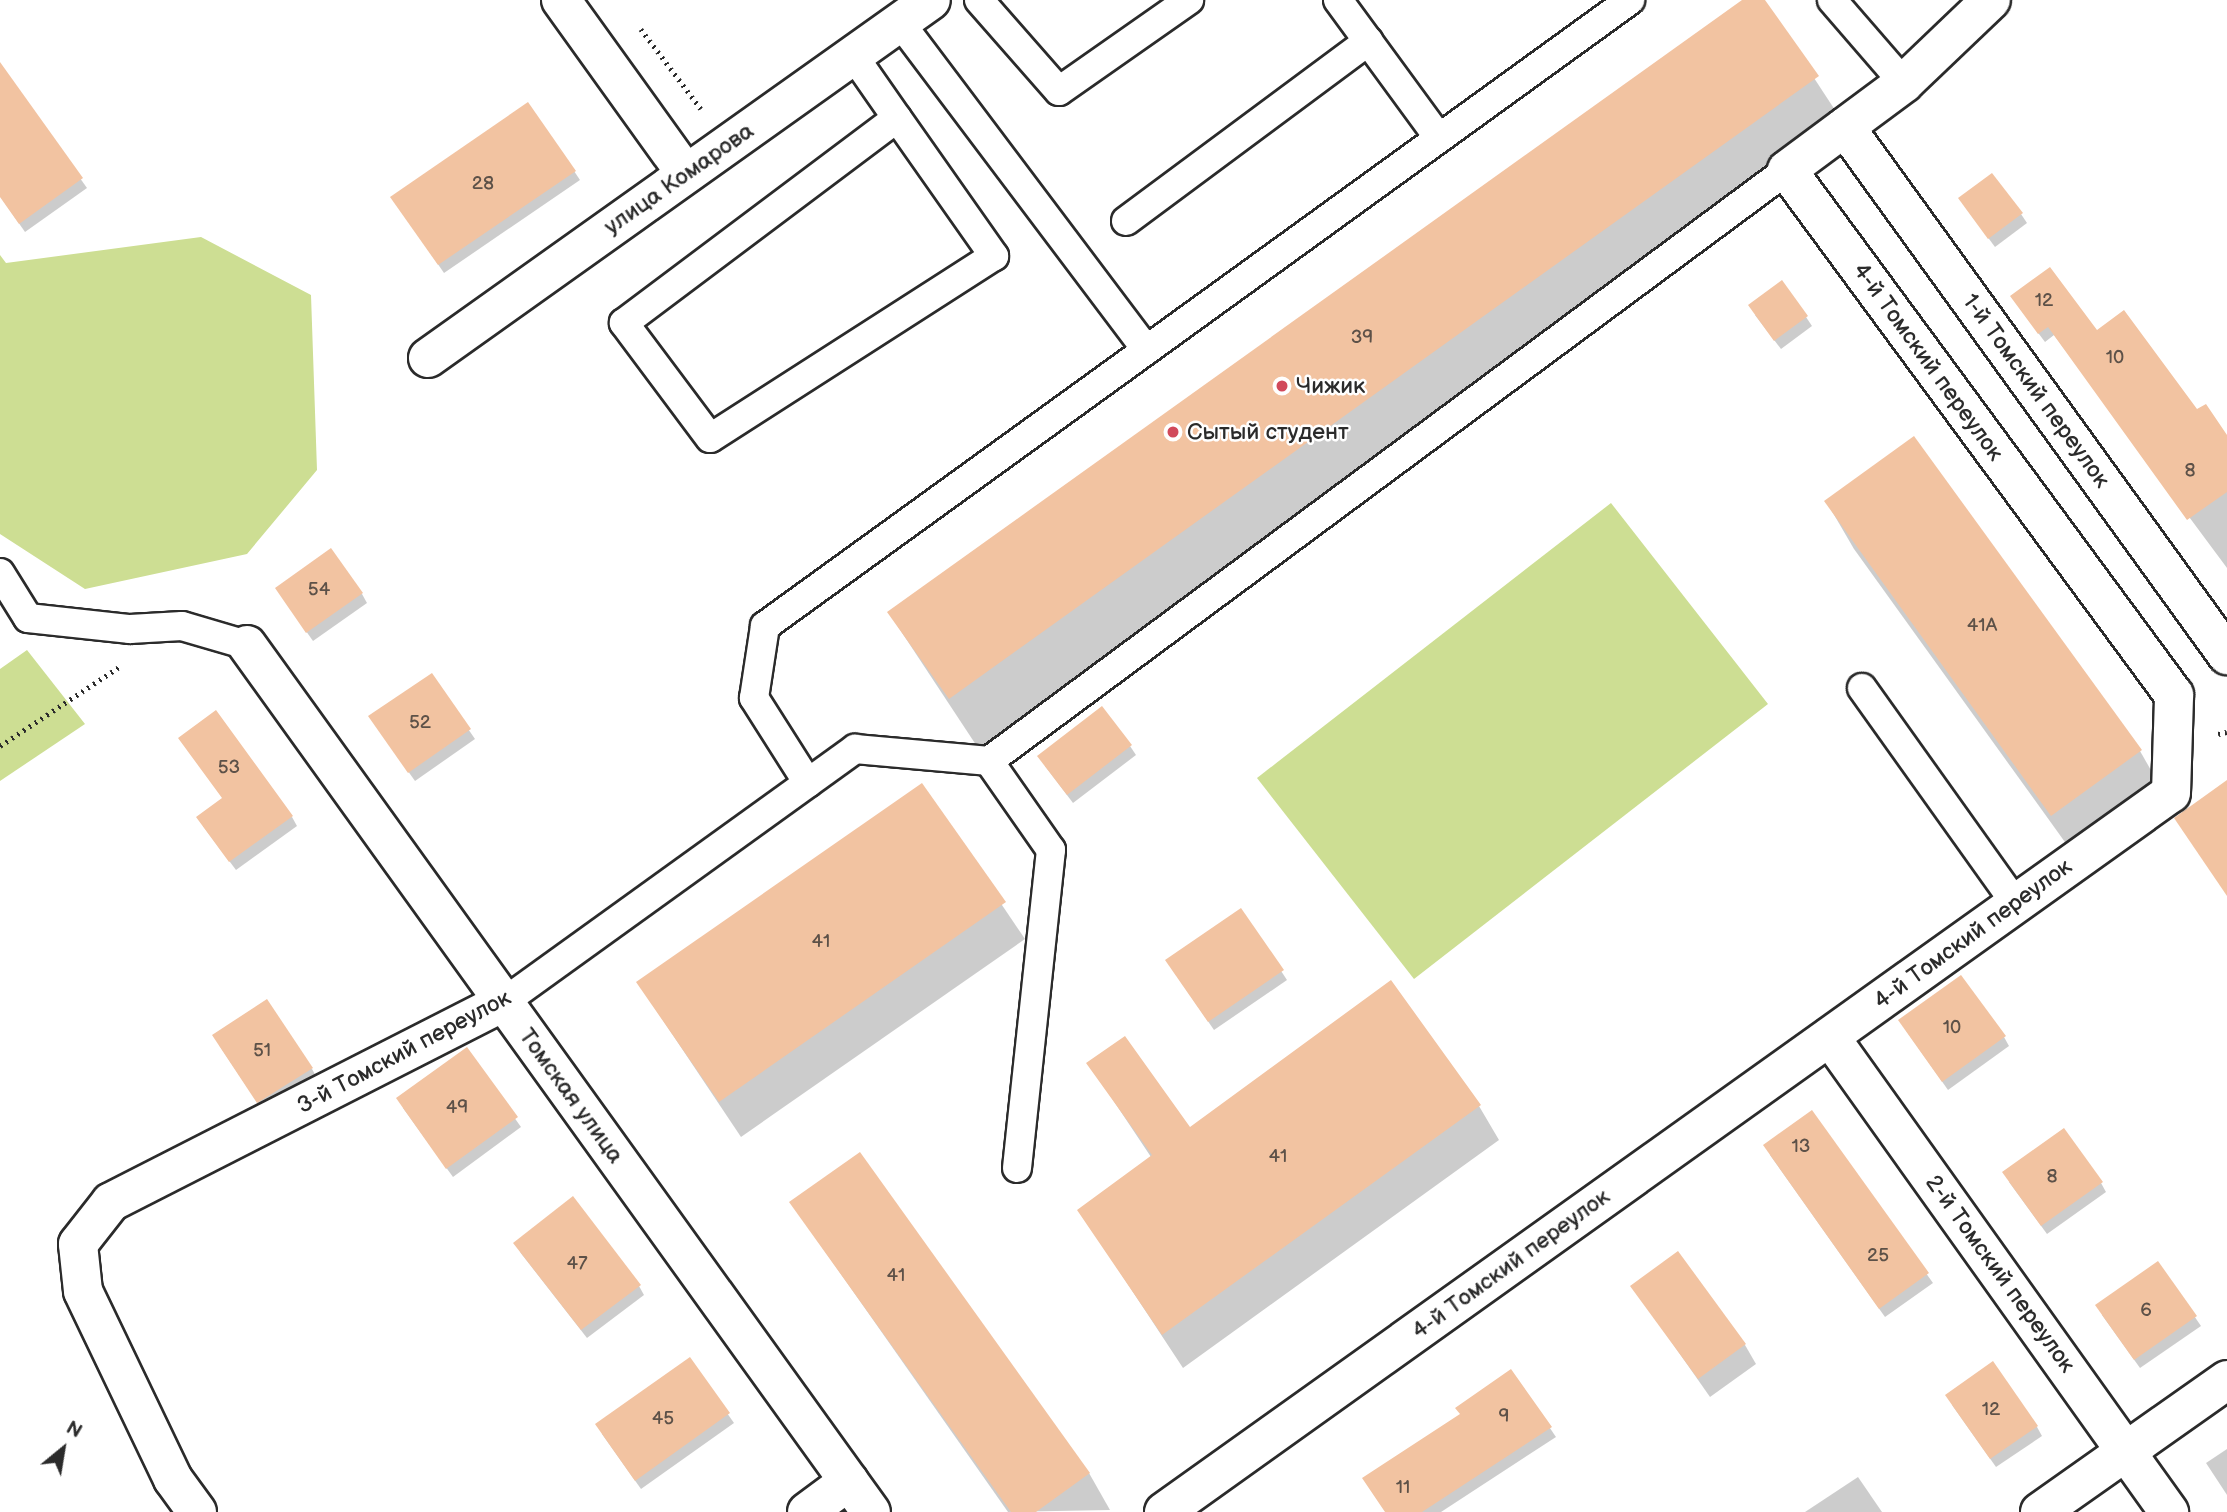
<!DOCTYPE html>
<html>
<head>
<meta charset="utf-8">
<style>
  body { margin:0 }
  #map { position:relative; width:2227px; height:1512px; overflow:hidden; background:#fff; font-family:"Balsamiq Sans",sans-serif }
  div>[style] { position:absolute }
  .green>* { inset:0; background:#cdde93 }
  .shadow>* { inset:0; background:#0003 }
  .building>* { inset:0; background:#f2c3a1 }
  .path>* { height:4.5px; margin-top:-2.25px; transform-origin:0; background:repeating-linear-gradient(90deg,#2b2b2b 0 2px,transparent 0 7px) }
  .roads { filter:drop-shadow(2px 0 #2b2b2b) drop-shadow(-2px 0 #2b2b2b) drop-shadow(0 2px #2b2b2b) drop-shadow(0 -2px #2b2b2b) }
  .lane>* { height:28px; margin:-14px; padding:0 14px; transform-origin:14px; border-radius:14px; background:#fff }
  .street>* { height:38px; margin:-19px; padding:0 19px; transform-origin:19px; border-radius:19px; background:#fff }
  .dots>* { width:19px; height:19px; translate:-50% -50%; box-sizing:border-box; border:4px solid #fff; border-radius:50% }
  span { translate:-50% -50%; white-space:nowrap; text-align:center; line-height:1.15; -webkit-text-stroke:5px #fff; paint-order:stroke }
  .number-label { font-size:19px; color:#5d5148 }
  .number-label span { -webkit-text-stroke-width:0 }
  .street-label { font-size:23px; color:#2b2b2b }
  .poi-label { font-size:23px; color:#2b2b2b }
  .left { translate:0 -50%; text-align:left }
  .north { position:absolute; left:28px; top:1414px; width:70px; height:70px; -webkit-text-stroke:5px #fff; paint-order:stroke; rotate:30deg; font-size:19px; font-weight:700; line-height:28px; text-align:center; color:#2b2b2b }
  .north::after { content:''; display:block; margin:auto; width:24px; height:32px; background:#2b2b2b; clip-path:polygon(50% 0,100% 100%,50% 72%,0 100%) }
</style>
</head>
<body>
<div id="map">
  <div class="green">
    <i style="clip-path:polygon(201px 237px,311px 295px,317px 470px,247px 554px,85px 589px,0 534px,0 255px,6px 263px)"></i>
    <i style="clip-path:polygon(1611px 503px,1768px 704px,1414px 979px,1257px 778px)"></i>
    <i style="clip-path:polygon(27px 650px,85px 724px,0 781px,0 669px)"></i>
  </div>
  <div class="shadow">
    <i style="clip-path:polygon(1745px 0,1763px 0,1852px 136px,984px 757px,889px 613px)"></i>
    <i style="clip-path:polygon(0 65px,87px 188px,25px 232px,0 196px)"></i>
    <i style="clip-path:polygon(574px 171px,580px 180px,444px 273px,398px 206px)"></i>
    <i style="clip-path:polygon(1966px 208px,2021px 214px,2027px 223px,1995px 247px)"></i>
    <i style="clip-path:polygon(2018px 306px,2096px 333px,2227px 438px,2227px 568px,2054px 335px,2045px 342px)"></i>
    <i style="clip-path:polygon(1755px 315px,1806px 317px,1812px 326px,1781px 349px)"></i>
    <i style="clip-path:polygon(1914px 438px,2140px 751px,2168px 800px,2080px 863px,1854px 549px,1826px 501px)"></i>
    <i style="clip-path:polygon(362px 594px,367px 603px,313px 641px,282px 597px)"></i>
    <i style="clip-path:polygon(431px 675px,475px 739px,415px 781px,376px 726px)"></i>
    <i style="clip-path:polygon(1130px 746px,1136px 755px,1073px 803px,1045px 766px)"></i>
    <i style="clip-path:polygon(921px 785px,1025px 939px,741px 1137px,638px 983px)"></i>
    <i style="clip-path:polygon(292px 817px,297px 826px,236px 870px,203px 826px)"></i>
    <i style="clip-path:polygon(1241px 910px,1287px 980px,1214px 1030px,1172px 969px)"></i>
    <i style="clip-path:polygon(1905px 1029px,2004px 1037px,2009px 1046px,1948px 1090px)"></i>
    <i style="clip-path:polygon(219px 1045px,312px 1069px,317px 1078px,263px 1111px)"></i>
    <i style="clip-path:polygon(466px 1050px,521px 1127px,453px 1177px,403px 1108px)"></i>
    <i style="clip-path:polygon(1089px 1064px,1190px 1129px,1479px 1106px,1499px 1140px,1183px 1368px,1079px 1210px,1151px 1157px)"></i>
    <i style="clip-path:polygon(1811px 1112px,1933px 1283px,1885px 1317px,1770px 1155px)"></i>
    <i style="clip-path:polygon(2009px 1182px,2101px 1183px,2106px 1192px,2047px 1234px)"></i>
    <i style="clip-path:polygon(791px 1203px,1089px 1473px,1110px 1510px,1008px 1512px)"></i>
    <i style="clip-path:polygon(520px 1252px,639px 1286px,644px 1295px,587px 1338px)"></i>
    <i style="clip-path:polygon(2158px 1263px,2201px 1326px,2140px 1368px,2102px 1315px)"></i>
    <i style="clip-path:polygon(1633px 1287px,1745px 1345px,1756px 1364px,1710px 1397px)"></i>
    <i style="clip-path:polygon(689px 1359px,734px 1423px,641px 1489px,602px 1434px)"></i>
    <i style="clip-path:polygon(1511px 1371px,1556px 1437px,1441px 1512px,1386px 1512px,1462px 1415px)"></i>
    <i style="clip-path:polygon(1952px 1405px,2037px 1427px,2042px 1436px,1996px 1467px)"></i>
    <i style="clip-path:polygon(2227px 1449px,2227px 1495px,2206px 1463px)"></i>
    <i style="clip-path:polygon(1858px 1477px,1882px 1512px,1805px 1512px)"></i>
  </div>
  <div class="building">
    <i style="clip-path:polygon(1742px 0,1765px 0,1819px 76px,949px 699px,887px 612px)"></i>
    <i style="clip-path:polygon(0 62px,83px 178px,19px 224px,0 197px)"></i>
    <i style="clip-path:polygon(528px 102px,576px 171px,438px 265px,390px 197px)"></i>
    <i style="clip-path:polygon(1992px 173px,2023px 213px,1988px 239px,1958px 198px)"></i>
    <i style="clip-path:polygon(2050px 267px,2097px 330px,2124px 310px,2197px 409px,2206px 404px,2227px 435px,2227px 492px,2187px 520px,2048px 327px,2038px 334px,2010px 296px)"></i>
    <i style="clip-path:polygon(1782px 280px,1808px 316px,1774px 341px,1748px 305px)"></i>
    <i style="clip-path:polygon(1914px 436px,2142px 750px,2051px 816px,1824px 501px)"></i>
    <i style="clip-path:polygon(331px 548px,363px 593px,306px 633px,275px 588px)"></i>
    <i style="clip-path:polygon(432px 673px,471px 729px,408px 773px,368px 716px)"></i>
    <i style="clip-path:polygon(1102px 706px,1132px 745px,1067px 795px,1037px 756px)"></i>
    <i style="clip-path:polygon(216px 710px,293px 816px,229px 862px,196px 817px,222px 798px,178px 738px)"></i>
    <i style="clip-path:polygon(2227px 780px,2227px 896px,2174px 818px)"></i>
    <i style="clip-path:polygon(922px 783px,1006px 902px,719px 1102px,636px 982px)"></i>
    <i style="clip-path:polygon(1241px 908px,1284px 970px,1208px 1022px,1165px 960px)"></i>
    <i style="clip-path:polygon(1961px 975px,2006px 1036px,1942px 1082px,1898px 1020px)"></i>
    <i style="clip-path:polygon(1391px 980px,1481px 1105px,1162px 1335px,1077px 1210px,1152px 1155px,1086px 1063px,1125px 1036px,1190px 1127px)"></i>
    <i style="clip-path:polygon(267px 999px,313px 1068px,257px 1103px,212px 1035px)"></i>
    <i style="clip-path:polygon(467px 1047px,518px 1117px,446px 1169px,396px 1098px)"></i>
    <i style="clip-path:polygon(1812px 1110px,1929px 1273px,1879px 1309px,1763px 1145px)"></i>
    <i style="clip-path:polygon(2064px 1128px,2103px 1182px,2041px 1226px,2002px 1172px)"></i>
    <i style="clip-path:polygon(860px 1152px,1090px 1473px,1036px 1512px,1011px 1512px,789px 1202px)"></i>
    <i style="clip-path:polygon(573px 1196px,641px 1285px,581px 1330px,513px 1243px)"></i>
    <i style="clip-path:polygon(1678px 1251px,1746px 1344px,1698px 1379px,1630px 1286px)"></i>
    <i style="clip-path:polygon(2158px 1261px,2197px 1316px,2134px 1360px,2095px 1305px)"></i>
    <i style="clip-path:polygon(690px 1357px,730px 1413px,635px 1481px,595px 1424px)"></i>
    <i style="clip-path:polygon(1993px 1361px,2038px 1426px,1990px 1459px,1945px 1395px)"></i>
    <i style="clip-path:polygon(1511px 1369px,1552px 1427px,1422px 1512px,1385px 1512px,1362px 1478px,1460px 1414px,1455px 1408px)"></i>
  </div>
  <div class="path">
    <i style="left:641px;top:29px;width:100px;rotate:53.1deg"></i>
    <i style="left:2218px;top:734px;width:9px;rotate:-13deg"></i>
    <i style="left:0;top:746px;width:143px;rotate:-33.6deg"></i>
  </div>
  <div class="roads">
    <div class="lane">
      <i style="left:979px;top:0;width:121px;rotate:48.7deg"></i>
      <i style="left:1059px;top:91px;width:159px;rotate:-35deg"></i>
      <i style="left:1338px;top:0;width:171px;rotate:53.8deg"></i>
      <i style="left:1832px;top:0;width:110px;rotate:49.1deg"></i>
      <i style="left:898px;top:20px;width:413px;rotate:53deg"></i>
      <i style="left:853px;top:55px;width:77px;rotate:55.1deg"></i>
      <i style="left:897px;top:118px;width:169px;rotate:54.9deg"></i>
      <i style="left:994px;top:256px;width:337px;rotate:147.3deg"></i>
      <i style="left:710px;top:438px;width:144px;rotate:-126.8deg"></i>
      <i style="left:624px;top:323px;width:341px;rotate:-36.9deg"></i>
      <i style="left:1126px;top:221px;width:302px;rotate:-36.6deg"></i>
      <i style="left:0;top:573px;width:53px;rotate:58.1deg"></i>
      <i style="left:28px;top:618px;width:103px;rotate:6.2deg"></i>
      <i style="left:130px;top:629px;width:52px;rotate:-3.3deg"></i>
      <i style="left:182px;top:626px;width:68px;rotate:16.3deg"></i>
      <i style="left:1862px;top:688px;width:265px;rotate:54.5deg"></i>
      <i style="left:808px;top:783px;width:101px;rotate:-122.4deg"></i>
      <i style="left:754px;top:698px;width:73px;rotate:-81.3deg"></i>
      <i style="left:765px;top:626px;width:1068px;rotate:-35.89deg"></i>
      <i style="left:504px;top:1002px;width:433px;rotate:-35.8deg"></i>
      <i style="left:855px;top:749px;width:135px;rotate:5.1deg"></i>
      <i style="left:1017px;top:1168px;width:320px;rotate:-83.9deg"></i>
      <i style="left:1051px;top:850px;width:108px;rotate:-124.9deg"></i>
      <i style="left:989px;top:761px;width:993px;rotate:-36.52deg"></i>
    </div>
    <div class="street">
      <i style="left:561px;top:0;width:214px;rotate:54.3deg"></i>
      <i style="left:1845px;top:127px;width:652px;rotate:54.11deg"></i>
      <i style="left:428px;top:358px;width:617px;rotate:-35.44deg"></i>
      <i style="left:247px;top:645px;width:1068px;rotate:54.26deg"></i>
      <i style="left:1830px;top:1037px;width:584px;rotate:54.49deg"></i>
      <i style="left:197px;top:1512px;width:41px;rotate:-126deg"></i>
      <i style="left:173px;top:1479px;width:208px;rotate:-115.6deg"></i>
      <i style="left:83px;top:1291px;width:47px;rotate:-96.1deg"></i>
      <i style="left:78px;top:1244px;width:53px;rotate:-51.8deg"></i>
      <i style="left:111px;top:1202px;width:441px;rotate:-27deg"></i>
      <i style="left:807px;top:1512px;width:52px;rotate:-36.4deg"></i>
      <i style="left:1164px;top:1512px;width:1237px;rotate:-35.53deg"></i>
      <i style="left:2171px;top:793px;width:98px;rotate:-88.2deg"></i>
      <i style="left:2174px;top:695px;width:652px;rotate:-126.4deg"></i>
      <i style="left:1787px;top:170px;width:146px;rotate:-36.6deg"></i>
      <i style="left:1904px;top:83px;width:120px;rotate:-43.7deg"></i>
      <i style="left:2040px;top:1512px;width:229px;rotate:-35.2deg"></i>
    </div>
  </div>
  <div class="dots">
    <i style="left:1282px;top:386px;background:#d1495b"></i>
    <i style="left:1173px;top:432px;background:#d1495b"></i>
  </div>
  <div class="number-label">
    <span style="left:483px;top:184px">28</span>
    <span style="left:2044px;top:301px">12</span>
    <span style="left:1362px;top:338px">39</span>
    <span style="left:2115px;top:358px">10</span>
    <span style="left:2190px;top:471px">8</span>
    <span style="left:319px;top:590px">54</span>
    <span style="left:1982px;top:626px">41А</span>
    <span style="left:420px;top:723px">52</span>
    <span style="left:229px;top:768px">53</span>
    <span style="left:821px;top:942px">41</span>
    <span style="left:1952px;top:1028px">10</span>
    <span style="left:262px;top:1051px">51</span>
    <span style="left:457px;top:1108px">49</span>
    <span style="left:1801px;top:1147px">13</span>
    <span style="left:1278px;top:1157px">41</span>
    <span style="left:2052px;top:1177px">8</span>
    <span style="left:1878px;top:1256px">25</span>
    <span style="left:577px;top:1264px">47</span>
    <span style="left:896px;top:1276px">41</span>
    <span style="left:2146px;top:1311px">6</span>
    <span style="left:1991px;top:1410px">12</span>
    <span style="left:1504px;top:1417px">9</span>
    <span style="left:663px;top:1419px">45</span>
    <span style="left:1403px;top:1488px">11</span>
  </div>
  <div class="street-label">
    <span style="left:679px;top:179px;rotate:-35deg">улица Комарова</span>
    <span style="left:1928px;top:362px;rotate:54deg">4-й Томский переулок</span>
    <span style="left:2036px;top:391px;rotate:54deg">1-й Томский переулок</span>
    <span style="left:1973px;top:934px;rotate:-36deg">4-й Томский переулок</span>
    <span style="left:404px;top:1052px;rotate:-28deg">3-й Томский переулок</span>
    <span style="left:571px;top:1096px;rotate:54deg">Томская улица</span>
    <span style="left:1511px;top:1264px;rotate:-36deg">4-й Томский переулок</span>
    <span style="left:2000px;top:1274px;rotate:54deg">2-й Томский переулок</span>
  </div>
  <div class="poi-label">
    <span class="left" style="left:1296px;top:386px">Чижик</span>
    <span class="left" style="left:1187px;top:432px">Сытый студент</span>
  </div>
  <div class="north">N</div>
</div>
</body>
</html>
